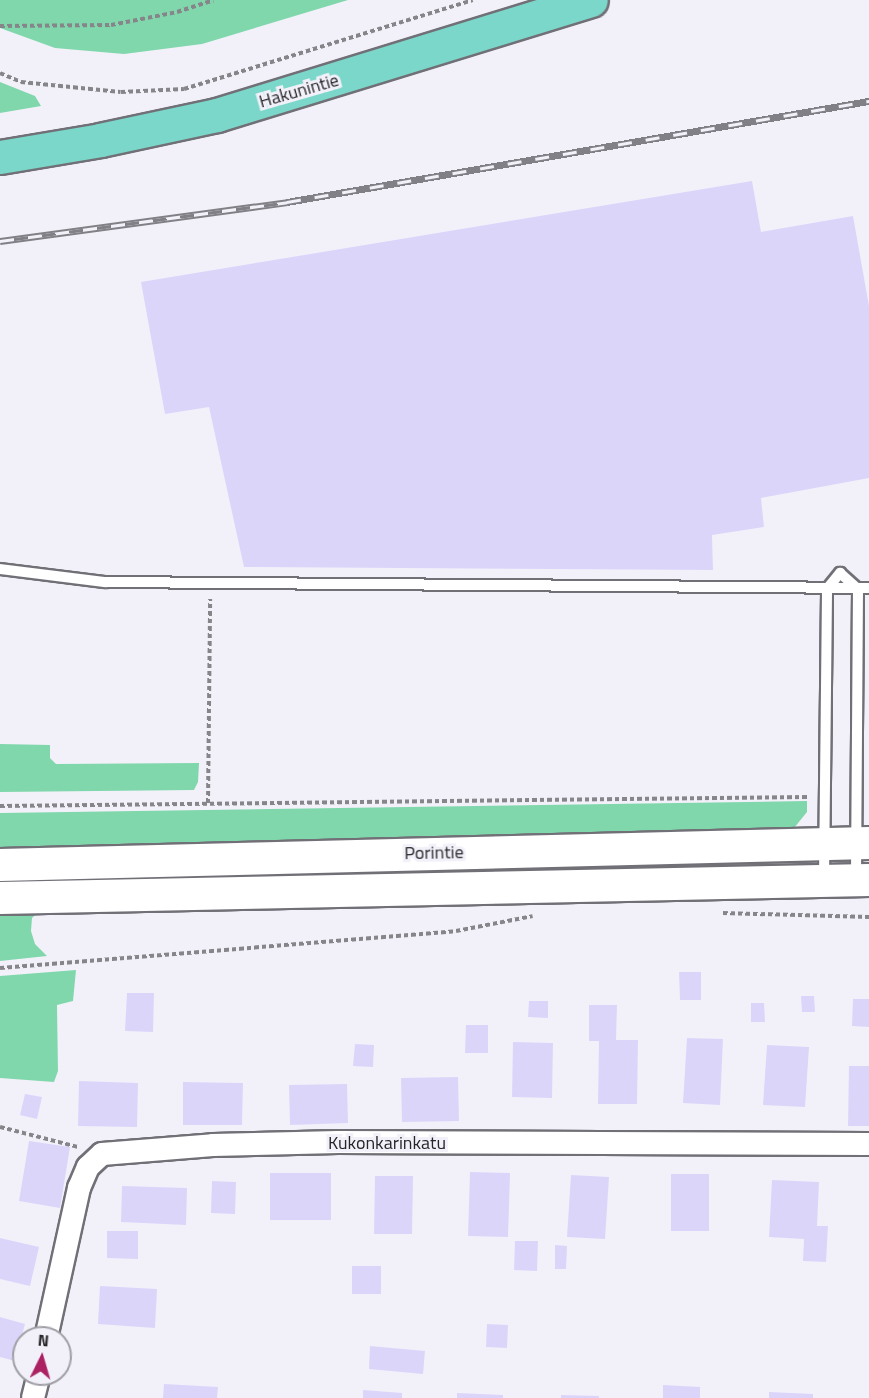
<!DOCTYPE html>
<html>
<head>
<meta charset="utf-8">
<style>
  body { margin:0 }
  #map { position:relative; width:869px; height:1398px; overflow:hidden; background:#f2f1fa; font-family:"Titillium Web",sans-serif }
  div>[style] { position:absolute }
  .green>* { inset:0; background:#80d7ac }
  .building>* { inset:0; background:#dcd5fa }
  .path>* { height:4px; margin-top:-2px; transform-origin:0; background:repeating-linear-gradient(90deg,#85858a 0 4.5px,transparent 0 7.5px) }
  .roads { filter:drop-shadow(2px 0 #717077) drop-shadow(-2px 0 #717077) drop-shadow(0 2px #717077) drop-shadow(0 -2px #717077) }
  .service>* { height:10px; margin:-5px; padding:0 5px; transform-origin:5px; border-radius:5px; background:#fff }
  .minor>* { height:22px; margin:-11px; padding:0 11px; transform-origin:11px; border-radius:11px; background:#fff }
  .secondary>* { height:32px; margin:-16px; padding:0 16px; transform-origin:16px; border-radius:16px; background:#fff }
  .trunk>* { height:33px; margin:-16.5px; padding:0 16.5px; transform-origin:16.5px; border-radius:16.5px; background:#7bd7ca }
  .rail>* { height:7px; margin-top:-3.5px; transform-origin:0; background:repeating-linear-gradient(90deg,#f2f1fa 0 14px,#818086 0 28px); box-sizing:border-box; border-block:2px solid #818086 }
  span { translate:-50% -50%; white-space:nowrap; text-align:center; line-height:1.15; -webkit-text-stroke:6px #f2f1fa; paint-order:stroke }
  .street-label { font-size:18px; color:#252528 }
  .north { position:absolute; left:12px; top:1326px; width:60px; height:60px; box-sizing:border-box; background:#f2f1fa; border:2px solid #a09fa6; border-radius:50%; rotate:5deg; font-size:16px; font-weight:700; line-height:24px; text-align:center; color:#252528 }
  .north::after { content:''; display:block; margin:auto; width:21px; height:27px; background:#ac2162; clip-path:polygon(50% 0,100% 100%,50% 72%,0 100%) }
</style>
</head>
<body>
<div id="map">
  <div class="green">
    <i style="clip-path:polygon(0 0,348px 0,202px 44px,124px 54px,55px 48px,0 28px)"></i>
    <i style="clip-path:polygon(0 82px,35px 96px,41px 106px,0 113px)"></i>
    <i style="clip-path:polygon(0 744px,50px 745px,50px 758px,56px 764px,199px 763px,198px 782px,194px 790px,0 792px)"></i>
    <i style="clip-path:polygon(807px 801px,807px 812px,790px 833px,0 855px,0 813px)"></i>
    <i style="clip-path:polygon(0 908px,39px 911px,32px 918px,31px 931px,35px 944px,47px 956px,0 961px)"></i>
    <i style="clip-path:polygon(76px 970px,73px 1001px,57px 1005px,58px 1071px,54px 1082px,0 1078px,0 976px)"></i>
  </div>
  <div class="building">
    <i style="clip-path:polygon(752px 181px,761px 232px,853px 216px,869px 306px,869px 478px,761px 498px,764px 527px,712px 535px,713px 570px,244px 567px,209px 407px,165px 414px,141px 282px)"></i>
    <i style="clip-path:polygon(679px 972px,701px 972px,701px 1000px,680px 1000px)"></i>
    <i style="clip-path:polygon(127px 993px,154px 993px,153px 1032px,125px 1031px)"></i>
    <i style="clip-path:polygon(801px 996px,814px 996px,815px 1012px,802px 1012px)"></i>
    <i style="clip-path:polygon(853px 999px,869px 999px,869px 1027px,852px 1026px)"></i>
    <i style="clip-path:polygon(529px 1001px,548px 1001px,548px 1018px,528px 1017px)"></i>
    <i style="clip-path:polygon(751px 1003px,764px 1003px,765px 1022px,751px 1022px)"></i>
    <i style="clip-path:polygon(589px 1005px,617px 1005px,616px 1040px,638px 1040px,637px 1104px,598px 1104px,599px 1041px,589px 1041px)"></i>
    <i style="clip-path:polygon(466px 1025px,488px 1025px,488px 1053px,465px 1053px)"></i>
    <i style="clip-path:polygon(687px 1038px,723px 1039px,720px 1105px,683px 1103px)"></i>
    <i style="clip-path:polygon(513px 1042px,553px 1043px,552px 1098px,512px 1097px)"></i>
    <i style="clip-path:polygon(355px 1044px,374px 1045px,373px 1067px,353px 1066px)"></i>
    <i style="clip-path:polygon(767px 1045px,809px 1047px,805px 1107px,763px 1105px)"></i>
    <i style="clip-path:polygon(849px 1066px,869px 1066px,869px 1126px,848px 1126px)"></i>
    <i style="clip-path:polygon(458px 1077px,459px 1121px,402px 1122px,401px 1078px)"></i>
    <i style="clip-path:polygon(79px 1081px,138px 1083px,137px 1127px,78px 1126px)"></i>
    <i style="clip-path:polygon(183px 1082px,243px 1083px,242px 1125px,183px 1125px)"></i>
    <i style="clip-path:polygon(347px 1084px,348px 1123px,290px 1125px,289px 1085px)"></i>
    <i style="clip-path:polygon(25px 1094px,42px 1097px,37px 1119px,20px 1115px)"></i>
    <i style="clip-path:polygon(29px 1141px,70px 1147px,60px 1208px,19px 1201px)"></i>
    <i style="clip-path:polygon(470px 1172px,510px 1173px,508px 1237px,468px 1236px)"></i>
    <i style="clip-path:polygon(270px 1173px,331px 1173px,331px 1220px,270px 1220px)"></i>
    <i style="clip-path:polygon(671px 1174px,709px 1174px,709px 1231px,671px 1231px)"></i>
    <i style="clip-path:polygon(571px 1175px,609px 1177px,605px 1239px,567px 1237px)"></i>
    <i style="clip-path:polygon(375px 1176px,413px 1176px,412px 1234px,374px 1234px)"></i>
    <i style="clip-path:polygon(772px 1180px,819px 1182px,817px 1226px,828px 1226px,826px 1262px,803px 1261px,804px 1239px,769px 1237px)"></i>
    <i style="clip-path:polygon(212px 1181px,236px 1182px,235px 1214px,211px 1213px)"></i>
    <i style="clip-path:polygon(122px 1186px,187px 1188px,186px 1225px,121px 1222px)"></i>
    <i style="clip-path:polygon(107px 1231px,138px 1231px,138px 1259px,107px 1258px)"></i>
    <i style="clip-path:polygon(0 1238px,39px 1247px,30px 1286px,0 1279px)"></i>
    <i style="clip-path:polygon(515px 1241px,538px 1241px,537px 1271px,514px 1270px)"></i>
    <i style="clip-path:polygon(555px 1245px,567px 1246px,566px 1269px,555px 1269px)"></i>
    <i style="clip-path:polygon(352px 1266px,381px 1266px,381px 1294px,352px 1294px)"></i>
    <i style="clip-path:polygon(100px 1286px,157px 1289px,155px 1328px,98px 1324px)"></i>
    <i style="clip-path:polygon(0 1317px,25px 1324px,15px 1361px,0 1357px)"></i>
    <i style="clip-path:polygon(487px 1324px,508px 1325px,507px 1348px,486px 1347px)"></i>
    <i style="clip-path:polygon(370px 1346px,425px 1351px,423px 1374px,369px 1369px)"></i>
    <i style="clip-path:polygon(164px 1384px,218px 1387px,217px 1398px,163px 1398px)"></i>
    <i style="clip-path:polygon(663px 1385px,700px 1387px,700px 1398px,663px 1398px)"></i>
    <i style="clip-path:polygon(363px 1390px,402px 1393px,402px 1398px,363px 1398px)"></i>
    <i style="clip-path:polygon(769px 1392px,813px 1394px,813px 1398px,769px 1398px)"></i>
    <i style="clip-path:polygon(457px 1393px,503px 1395px,503px 1398px,457px 1398px)"></i>
    <i style="clip-path:polygon(561px 1395px,599px 1396px,599px 1398px,561px 1398px)"></i>
  </div>
  <div class="path">
    <i style="left:0;top:26px;width:111px;rotate:-0.5deg"></i>
    <i style="left:111px;top:25px;width:67px;rotate:-11.1deg"></i>
    <i style="left:177px;top:12px;width:38px;rotate:-18deg"></i>
    <i style="left:0;top:73px;width:23px;rotate:23deg"></i>
    <i style="left:21px;top:82px;width:100px;rotate:5.7deg"></i>
    <i style="left:121px;top:92px;width:63px;rotate:-2.7deg"></i>
    <i style="left:184px;top:89px;width:302px;rotate:-17.1deg"></i>
    <i style="left:208px;top:803px;width:204px;rotate:-89.4deg"></i>
    <i style="left:0;top:806px;width:809px;rotate:-0.64deg"></i>
    <i style="left:723px;top:913px;width:146px;rotate:1.6deg"></i>
    <i style="left:0;top:968px;width:457px;rotate:-4.6deg"></i>
    <i style="left:456px;top:931px;width:78px;rotate:-11deg"></i>
    <i style="left:0;top:1127px;width:81px;rotate:14.4deg"></i>
  </div>
  <div class="roads">
    <div class="service">
      <i style="left:0;top:569px;width:106px;rotate:7.1deg"></i>
      <i style="left:105px;top:582px;width:764px;rotate:0.45deg"></i>
      <i style="left:824px;top:879px;width:290px;rotate:-89.4deg"></i>
      <i style="left:827px;top:589px;width:21px;rotate:-51deg"></i>
      <i style="left:840px;top:573px;width:24px;rotate:42deg"></i>
      <i style="left:858px;top:589px;width:288px;rotate:90.4deg"></i>
    </div>
    <div class="minor">
      <i style="left:46px;top:1338px;width:154px;rotate:-77.6deg"></i>
      <i style="left:79px;top:1188px;width:23px;rotate:-67deg"></i>
      <i style="left:88px;top:1167px;width:19px;rotate:-43deg"></i>
      <i style="left:102px;top:1154px;width:111px;rotate:-4.6deg"></i>
      <i style="left:213px;top:1145px;width:125px;rotate:-1.4deg"></i>
      <i style="left:338px;top:1142px;width:531px;rotate:0.22deg"></i>
      <i style="left:33px;top:1398px;width:25px;rotate:-76deg"></i>
    </div>
    <div class="secondary">
      <i style="left:0;top:865px;width:869px;rotate:-1.45deg"></i>
      <i style="left:0;top:898px;width:869px;rotate:-1.19deg"></i>
    </div>
    <div class="trunk">
      <i style="left:0;top:157px;width:101px;rotate:-9.6deg"></i>
      <i style="left:100px;top:140px;width:120px;rotate:-12.1deg"></i>
      <i style="left:217px;top:115px;width:391px;rotate:-17.1deg"></i>
    </div>
  </div>
  <div class="rail">
    <i style="left:0;top:241px;width:290px;rotate:-7.7deg"></i>
    <i style="left:287px;top:202px;width:591px;rotate:-9.85deg"></i>
  </div>
  <div class="street-label">
    <span style="left:299px;top:91px;rotate:-16deg">Hakunintie</span>
    <span style="left:434px;top:853px;rotate:-1deg">Porintie</span>
    <span style="left:387px;top:1143px">Kukonkarinkatu</span>
  </div>
  <div class="north">N</div>
</div>
</body>
</html>
